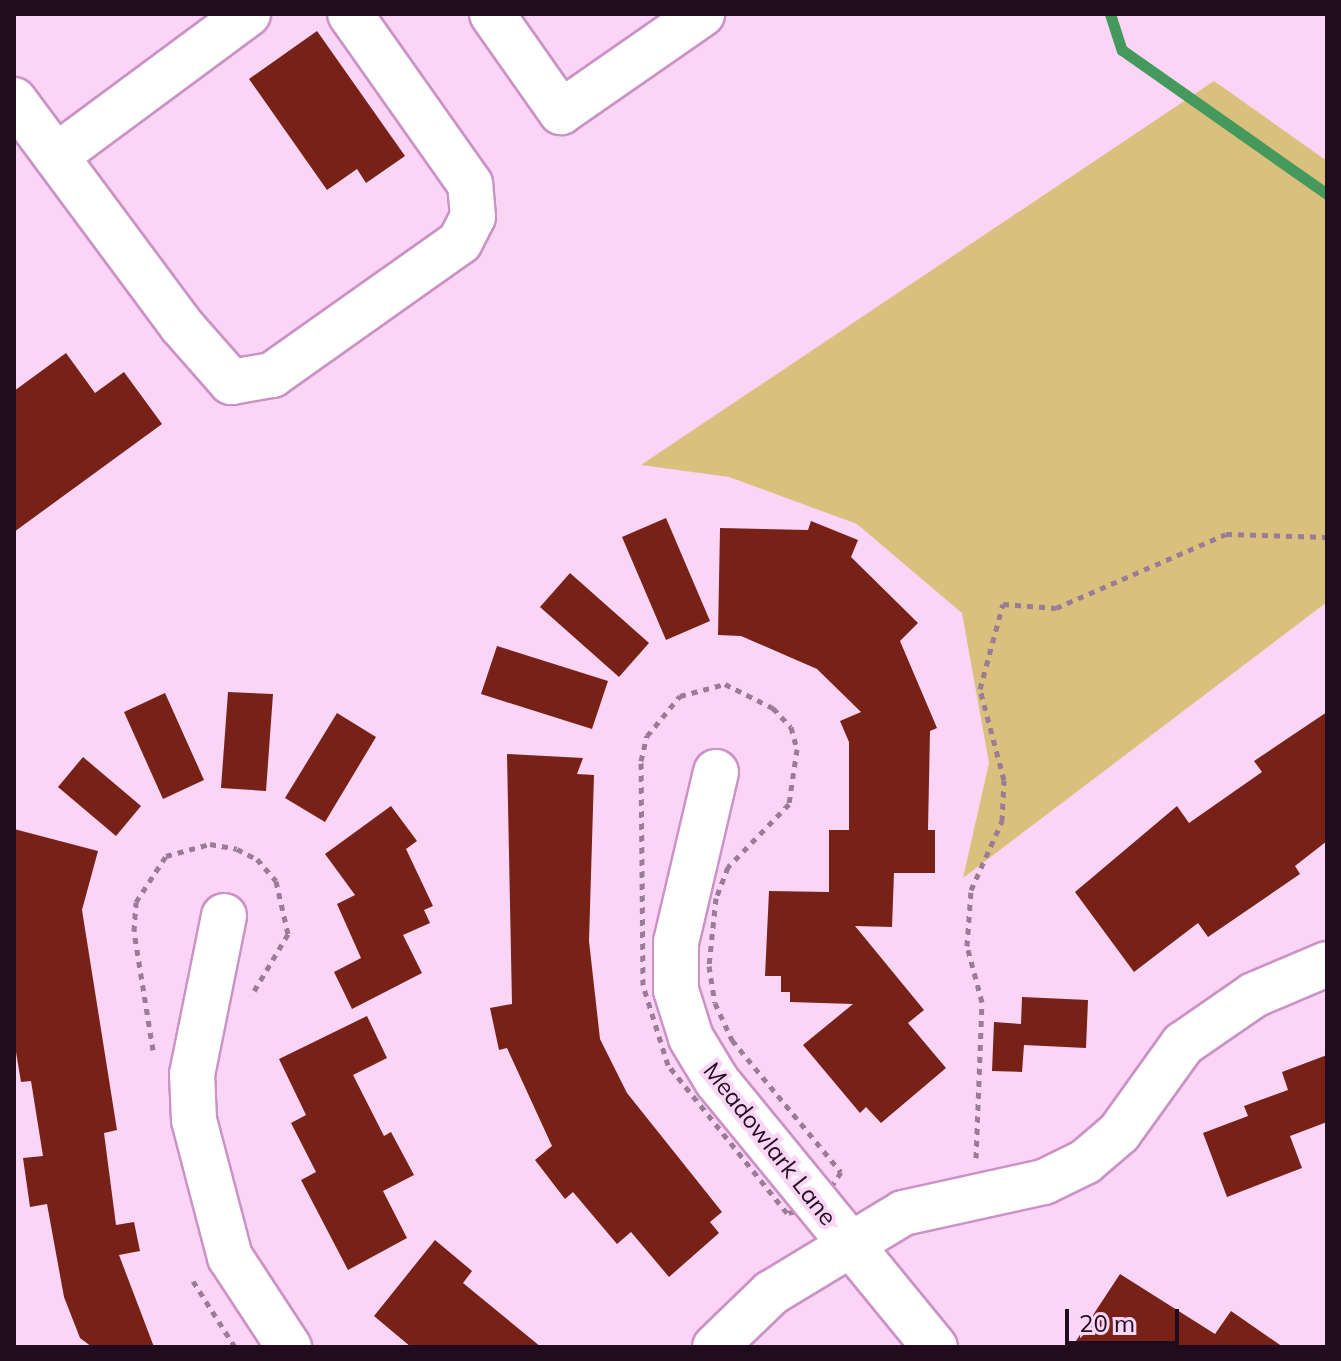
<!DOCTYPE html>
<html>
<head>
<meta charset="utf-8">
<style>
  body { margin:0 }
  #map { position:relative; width:1341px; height:1361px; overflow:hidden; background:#fad5f5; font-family:Mulish,sans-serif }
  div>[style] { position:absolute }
  .green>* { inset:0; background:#d9c07c }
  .stream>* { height:11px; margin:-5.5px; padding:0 5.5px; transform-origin:5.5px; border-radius:5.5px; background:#45995d }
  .building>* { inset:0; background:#782117 }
  .path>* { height:5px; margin-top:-2.5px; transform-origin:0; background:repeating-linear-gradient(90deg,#9a7c96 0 6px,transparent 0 12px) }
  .roads { filter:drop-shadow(2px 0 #cb92c5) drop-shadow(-2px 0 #cb92c5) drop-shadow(0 2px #cb92c5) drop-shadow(0 -2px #cb92c5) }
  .minor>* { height:44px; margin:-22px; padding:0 22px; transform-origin:22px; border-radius:22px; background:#fff }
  span { translate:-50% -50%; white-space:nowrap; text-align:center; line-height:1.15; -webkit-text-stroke:8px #fad5f5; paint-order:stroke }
  .street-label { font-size:24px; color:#210c1f }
  .frame { position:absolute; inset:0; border:16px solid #210c1f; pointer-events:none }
  .scale { position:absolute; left:1065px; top:1309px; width:114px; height:36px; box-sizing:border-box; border:4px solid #210c1f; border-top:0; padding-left:10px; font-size:24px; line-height:28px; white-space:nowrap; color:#210c1f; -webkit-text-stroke:6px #fad5f5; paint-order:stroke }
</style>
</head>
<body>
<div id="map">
  <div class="green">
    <i style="clip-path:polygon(1214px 81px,1327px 161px,1327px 602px,963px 878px,989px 763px,962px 613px,857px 524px,729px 477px,641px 465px)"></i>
  </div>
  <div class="stream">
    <i style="left:1110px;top:14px;width:38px;rotate:72deg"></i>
    <i style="left:1122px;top:50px;width:251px;rotate:35.1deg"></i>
  </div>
  <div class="building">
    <i style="clip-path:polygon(317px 31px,405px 156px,366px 183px,357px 169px,327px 190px,249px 79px)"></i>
    <i style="clip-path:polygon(66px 353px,95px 393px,124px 372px,162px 424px,14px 532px,14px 391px)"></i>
    <i style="clip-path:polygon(666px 518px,710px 621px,666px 640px,622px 537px)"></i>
    <i style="clip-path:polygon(811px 521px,858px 540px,851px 557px,918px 623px,900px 641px,937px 728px,930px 731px,928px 830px,935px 830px,935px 873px,894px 873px,892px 927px,855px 926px,924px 1010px,908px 1023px,946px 1068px,881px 1123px,866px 1107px,860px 1113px,803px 1045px,853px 1004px,790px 1002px,790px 992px,781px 992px,781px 976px,765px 976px,769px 891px,829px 892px,829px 830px,849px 830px,849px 742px,840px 721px,861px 712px,817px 669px,741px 636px,718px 635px,720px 528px,808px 530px)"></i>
    <i style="clip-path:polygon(570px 573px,649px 643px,619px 677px,540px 607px)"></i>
    <i style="clip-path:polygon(497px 646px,608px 681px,592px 729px,481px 694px)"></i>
    <i style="clip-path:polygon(228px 692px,273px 694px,266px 791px,221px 788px)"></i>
    <i style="clip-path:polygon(165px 693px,204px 780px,163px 799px,124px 712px)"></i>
    <i style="clip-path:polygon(1327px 712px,1327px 841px,1295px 866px,1300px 874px,1208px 937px,1198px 923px,1134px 972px,1075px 892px,1177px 806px,1189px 823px,1262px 772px,1254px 761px)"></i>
    <i style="clip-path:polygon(337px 713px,376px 737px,325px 822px,285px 798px)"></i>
    <i style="clip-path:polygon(507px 754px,583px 758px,577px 774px,594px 775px,589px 941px,600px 1039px,627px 1093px,722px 1212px,710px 1222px,719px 1233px,669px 1277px,631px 1232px,617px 1244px,573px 1192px,565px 1199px,535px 1160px,552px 1146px,507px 1048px,499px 1050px,490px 1008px,512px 1004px)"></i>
    <i style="clip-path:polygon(83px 757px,141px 806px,116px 836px,58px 787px)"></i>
    <i style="clip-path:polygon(391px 806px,417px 841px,406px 849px,433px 906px,424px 910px,430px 923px,403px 935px,422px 973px,352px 1009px,334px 972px,361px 958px,337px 904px,355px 895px,325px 854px)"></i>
    <i style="clip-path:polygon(14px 829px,98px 851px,82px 910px,117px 1130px,104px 1133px,116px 1225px,134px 1222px,140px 1251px,119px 1255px,154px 1347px,92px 1347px,80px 1338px,64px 1297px,47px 1204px,30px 1207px,23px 1158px,43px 1156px,31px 1081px,21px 1082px,14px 1040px)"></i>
    <i style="clip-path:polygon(1022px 997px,1088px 1000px,1086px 1048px,1024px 1045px,1022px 1072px,992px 1071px,994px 1022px,1021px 1024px)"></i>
    <i style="clip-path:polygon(367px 1016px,387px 1058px,353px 1075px,384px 1136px,391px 1132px,414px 1175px,383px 1191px,407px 1238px,348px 1270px,301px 1180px,316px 1172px,291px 1123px,306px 1115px,279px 1059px)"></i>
    <i style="clip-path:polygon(1327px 1055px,1327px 1122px,1290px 1136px,1302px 1168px,1227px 1197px,1203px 1133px,1248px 1116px,1244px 1106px,1288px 1090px,1282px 1072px)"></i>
    <i style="clip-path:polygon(435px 1240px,472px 1271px,463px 1283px,541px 1347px,411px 1347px,374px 1316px)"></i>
    <i style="clip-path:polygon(1120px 1274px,1215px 1334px,1231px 1311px,1283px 1347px,1072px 1347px)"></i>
  </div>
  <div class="path">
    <i style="left:725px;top:684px;width:54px;rotate:26.6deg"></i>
    <i style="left:773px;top:708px;width:26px;rotate:47deg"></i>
    <i style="left:791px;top:727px;width:23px;rotate:75deg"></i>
    <i style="left:797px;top:749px;width:56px;rotate:98.3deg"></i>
    <i style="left:789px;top:804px;width:88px;rotate:134.1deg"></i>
    <i style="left:728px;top:867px;width:33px;rotate:111deg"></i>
    <i style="left:716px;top:898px;width:68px;rotate:95.9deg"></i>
    <i style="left:709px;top:966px;width:37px;rotate:81deg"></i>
    <i style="left:715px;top:1003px;width:41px;rotate:65.3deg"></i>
    <i style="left:732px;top:1040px;width:171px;rotate:50.5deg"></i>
    <i style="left:841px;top:1172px;width:42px;rotate:123.3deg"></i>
    <i style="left:818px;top:1207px;width:32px;rotate:169deg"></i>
    <i style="left:787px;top:1213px;width:190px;rotate:-128.8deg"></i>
    <i style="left:668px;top:1065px;width:84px;rotate:-107.4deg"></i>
    <i style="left:643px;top:985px;width:224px;rotate:-90.5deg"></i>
    <i style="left:641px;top:761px;width:26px;rotate:-77deg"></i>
    <i style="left:647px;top:736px;width:52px;rotate:-50.5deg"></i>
    <i style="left:680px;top:696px;width:47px;rotate:-14.9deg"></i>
    <i style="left:153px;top:1050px;width:121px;rotate:-99.1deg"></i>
    <i style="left:134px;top:931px;width:29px;rotate:-86deg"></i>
    <i style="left:136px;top:902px;width:55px;rotate:-56.9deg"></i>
    <i style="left:166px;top:856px;width:46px;rotate:-15.3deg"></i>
    <i style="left:210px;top:844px;width:27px;rotate:10deg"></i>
    <i style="left:237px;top:849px;width:22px;rotate:27deg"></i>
    <i style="left:257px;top:859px;width:29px;rotate:49deg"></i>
    <i style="left:276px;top:881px;width:54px;rotate:77.2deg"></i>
    <i style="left:288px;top:934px;width:72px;rotate:120.8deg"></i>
    <i style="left:976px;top:1158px;width:156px;rotate:-87.8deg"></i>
    <i style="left:982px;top:1002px;width:58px;rotate:-105deg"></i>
    <i style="left:967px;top:946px;width:56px;rotate:-85.9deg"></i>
    <i style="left:971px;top:890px;width:76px;rotate:-65.8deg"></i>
    <i style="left:1002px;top:821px;width:41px;rotate:-87.2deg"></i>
    <i style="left:1004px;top:780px;width:94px;rotate:-104.8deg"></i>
    <i style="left:980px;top:689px;width:88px;rotate:-74.9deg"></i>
    <i style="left:1003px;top:604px;width:53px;rotate:4.3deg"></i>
    <i style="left:1056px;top:608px;width:185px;rotate:-23.5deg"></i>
    <i style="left:1226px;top:534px;width:101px;rotate:1.7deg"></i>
    <i style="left:193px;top:1281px;width:78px;rotate:57.5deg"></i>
  </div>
  <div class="roads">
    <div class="minor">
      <i style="left:492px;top:14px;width:120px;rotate:54.9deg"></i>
      <i style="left:561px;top:112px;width:172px;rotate:-34.8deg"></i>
      <i style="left:14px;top:100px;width:280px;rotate:53.4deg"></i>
      <i style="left:181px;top:325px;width:76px;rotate:48.7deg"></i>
      <i style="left:231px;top:382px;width:42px;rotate:-9.7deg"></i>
      <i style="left:272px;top:375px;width:230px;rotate:-35.3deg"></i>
      <i style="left:460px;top:242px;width:28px;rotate:-63deg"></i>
      <i style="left:473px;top:217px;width:33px;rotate:-95deg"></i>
      <i style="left:470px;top:184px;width:208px;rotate:-125.2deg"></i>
      <i style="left:56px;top:156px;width:239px;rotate:-36.5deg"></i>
      <i style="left:716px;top:772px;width:175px;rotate:103.2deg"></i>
      <i style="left:676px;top:942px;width:48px;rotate:90deg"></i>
      <i style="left:676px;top:990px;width:50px;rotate:72.6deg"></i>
      <i style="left:691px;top:1038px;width:50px;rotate:58.8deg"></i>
      <i style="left:717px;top:1081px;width:344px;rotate:50.7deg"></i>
      <i style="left:224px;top:916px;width:161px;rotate:101.4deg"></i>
      <i style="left:192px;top:1074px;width:46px;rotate:87.5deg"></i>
      <i style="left:194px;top:1120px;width:142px;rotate:75.3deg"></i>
      <i style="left:230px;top:1257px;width:108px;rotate:56.8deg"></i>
      <i style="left:715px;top:1347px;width:78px;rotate:-44deg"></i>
      <i style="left:771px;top:1293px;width:154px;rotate:-31.2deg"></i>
      <i style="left:903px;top:1213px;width:144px;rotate:-12.4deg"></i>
      <i style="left:1044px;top:1182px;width:46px;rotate:-26deg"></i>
      <i style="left:1085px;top:1162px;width:45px;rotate:-40.5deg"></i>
      <i style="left:1119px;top:1133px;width:110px;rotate:-54.3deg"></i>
      <i style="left:1183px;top:1044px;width:86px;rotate:-34.6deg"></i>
      <i style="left:1254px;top:995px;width:79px;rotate:-23deg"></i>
    </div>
  </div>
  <div class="street-label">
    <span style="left:770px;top:1144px;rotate:52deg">Meadowlark Lane</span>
  </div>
  <div class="frame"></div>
  <div class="scale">20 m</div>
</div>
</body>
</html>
